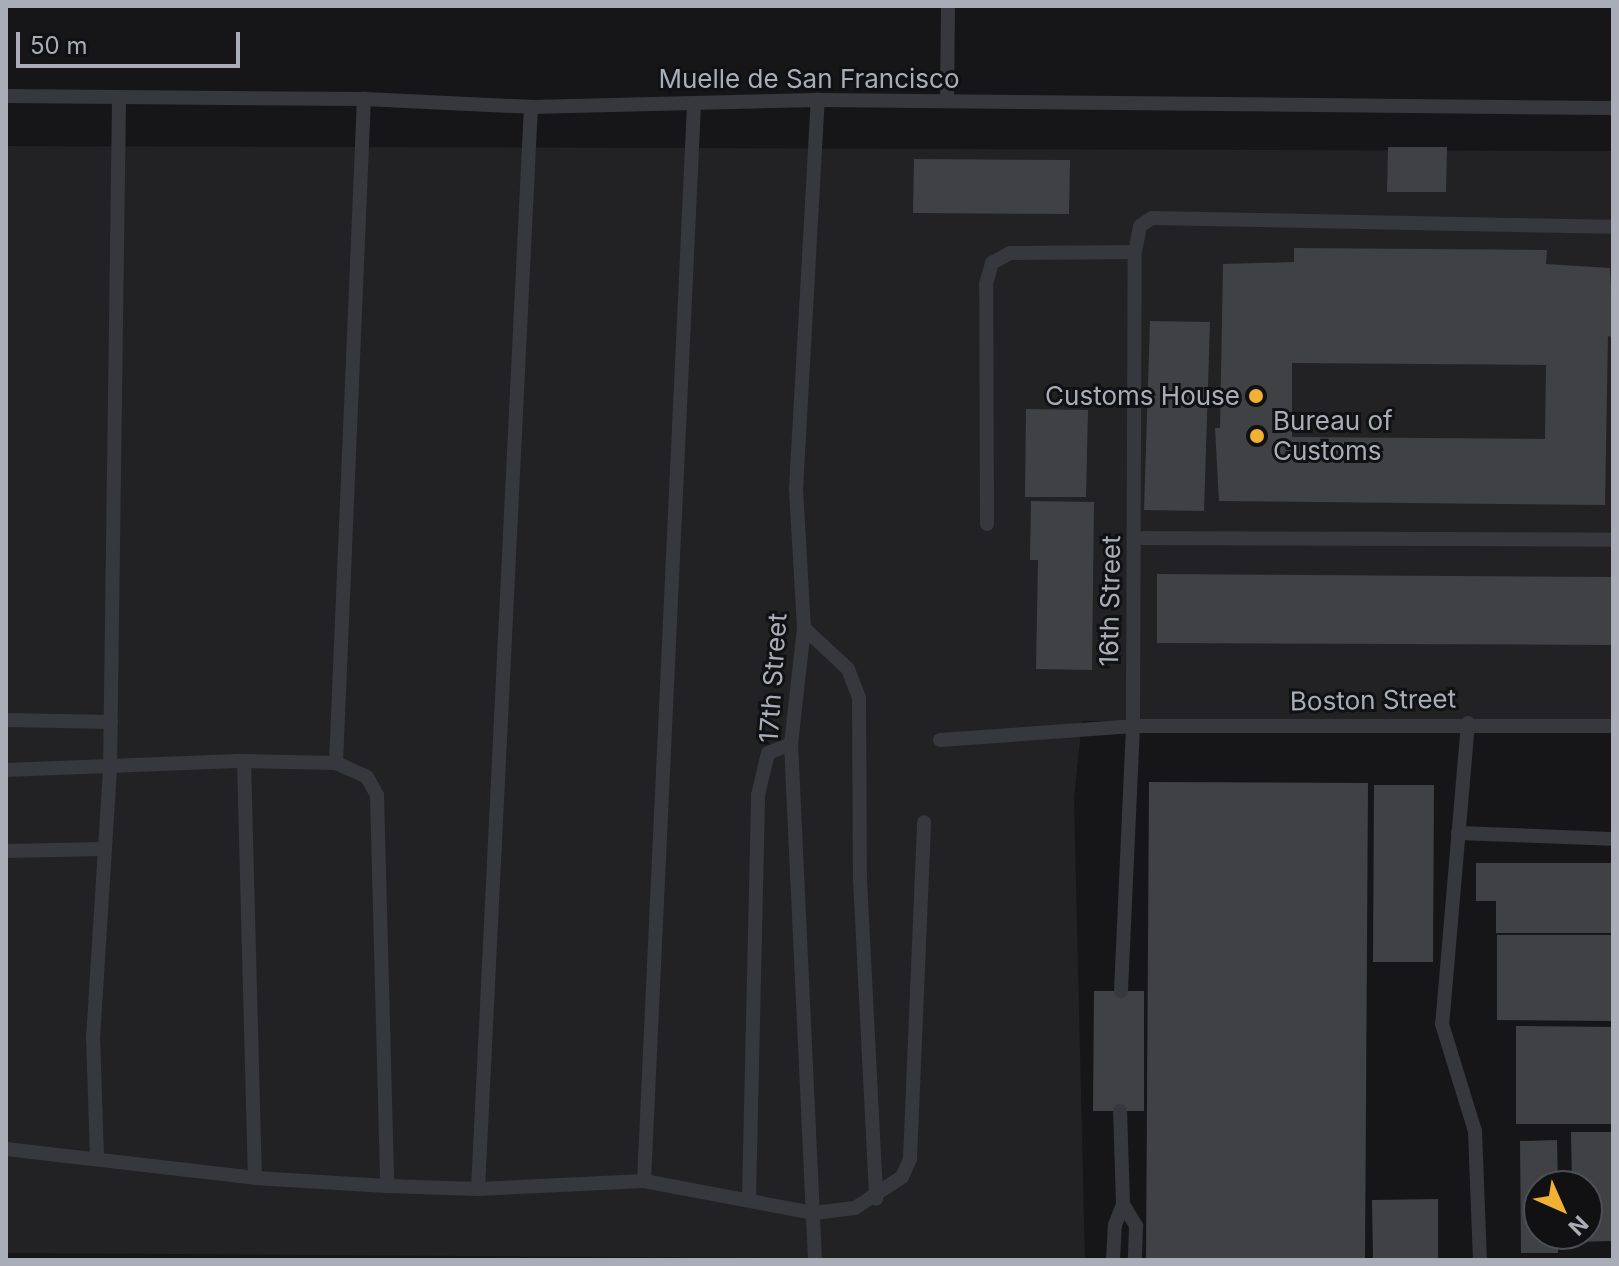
<!DOCTYPE html>
<html>
<head>
<meta charset="utf-8">
<style>
  body { margin:0 }
  #map { position:relative; width:1619px; height:1266px; overflow:hidden; background:#161618; font-family:Inter,sans-serif }
  div>[style] { position:absolute }
  .built>* { inset:0; background:#222225 }
  .building>* { inset:0; background:#404145 }
  .lane>* { height:14px; margin:-7px; padding:0 7px; transform-origin:7px; border-radius:7px; background:#37383d }
  .dots>* { width:22px; height:22px; translate:-50% -50%; box-sizing:border-box; border:4px solid #111113; border-radius:50% }
  span { translate:-50% -50%; white-space:nowrap; text-align:center; line-height:1.15; -webkit-text-stroke:6px #111113; paint-order:stroke }
  .street-label { font-size:26px; color:#a8adb8 }
  .poi-label { font-size:26px; color:#a8adb8 }
  .right { translate:-100% -50%; text-align:right }
  .left { translate:0 -50%; text-align:left }
  .frame { position:absolute; inset:0; border:8px solid #a8adb8; pointer-events:none }
  .north { position:absolute; left:1523px; top:1170px; width:80px; height:80px; box-sizing:border-box; background:#111113; border:2px solid #4d4f55; border-radius:50%; rotate:135deg; font-size:22px; font-weight:700; line-height:32px; text-align:center; color:#a8adb8 }
  .north::after { content:''; display:block; margin:auto; width:28px; height:36px; background:#f2b134; clip-path:polygon(50% 0,100% 100%,50% 72%,0 100%) }
  .scale { position:absolute; left:16px; top:32px; width:224px; height:36px; box-sizing:border-box; border:4px solid #a8adb8; border-top:0; padding-left:10px; font-size:24px; line-height:28px; white-space:nowrap; color:#a8adb8; -webkit-text-stroke:6px #111113; paint-order:stroke }
</style>
</head>
<body>
<div id="map">
  <div class="built">
    <i style="clip-path:polygon(6px 146px,1613px 151px,1613px 721px,1082px 721px,1074px 799px,1085px 1260px,6px 1253px)"></i>
  </div>
  <div class="building">
    <i style="clip-path:polygon(1388px 147px,1447px 147px,1446px 192px,1387px 192px)"></i>
    <i style="clip-path:polygon(914px 159px,1070px 160px,1069px 214px,913px 213px)"></i>
    <i style="clip-path:polygon(evenodd,1294px 248px,1547px 250px,1546px 264px,1610px 268px,1613px 337px,1608px 336px,1605px 505px,1219px 501px,1215px 428px,1220px 428px,1223px 264px,1294px 262px,1294px 248px,1292px 363px,1546px 365px,1545px 439px,1292px 437px,1292px 363px)"></i>
    <i style="clip-path:polygon(1150px 321px,1210px 322px,1204px 511px,1144px 510px)"></i>
    <i style="clip-path:polygon(1026px 409px,1088px 410px,1086px 497px,1025px 497px)"></i>
    <i style="clip-path:polygon(1031px 501px,1094px 502px,1092px 670px,1036px 669px,1038px 560px,1030px 560px)"></i>
    <i style="clip-path:polygon(1157px 574px,1613px 577px,1613px 645px,1157px 643px)"></i>
    <i style="clip-path:polygon(1149px 782px,1368px 783px,1365px 1260px,1146px 1260px)"></i>
    <i style="clip-path:polygon(1374px 785px,1434px 785px,1433px 962px,1373px 962px)"></i>
    <i style="clip-path:polygon(1476px 863px,1613px 863px,1613px 933px,1496px 933px,1496px 901px,1476px 901px)"></i>
    <i style="clip-path:polygon(1497px 935px,1613px 935px,1613px 1021px,1497px 1020px)"></i>
    <i style="clip-path:polygon(1094px 991px,1144px 991px,1144px 1111px,1093px 1111px)"></i>
    <i style="clip-path:polygon(1516px 1026px,1613px 1027px,1613px 1124px,1516px 1124px)"></i>
    <i style="clip-path:polygon(1571px 1132px,1613px 1132px,1613px 1241px,1572px 1242px,1572px 1234px,1587px 1234px,1587px 1186px,1572px 1186px)"></i>
    <i style="clip-path:polygon(1557px 1140px,1558px 1186px,1539px 1186px,1539px 1234px,1558px 1234px,1558px 1253px,1521px 1253px,1520px 1141px)"></i>
    <i style="clip-path:polygon(1438px 1199px,1438px 1258px,1373px 1259px,1372px 1200px)"></i>
  </div>
  <div class="lane">
    <i style="left:6px;top:96px;width:358px;rotate:0.5deg"></i>
    <i style="left:364px;top:99px;width:167px;rotate:2.7deg"></i>
    <i style="left:531px;top:107px;width:287px;rotate:-1.4deg"></i>
    <i style="left:818px;top:100px;width:795px;rotate:0.58deg"></i>
    <i style="left:947px;top:101px;width:95px;rotate:-89.4deg"></i>
    <i style="left:987px;top:524px;width:240px;rotate:-90.2deg"></i>
    <i style="left:986px;top:284px;width:22px;rotate:-74deg"></i>
    <i style="left:992px;top:263px;width:21px;rotate:-29deg"></i>
    <i style="left:1010px;top:253px;width:125px;rotate:-0.5deg"></i>
    <i style="left:1135px;top:538px;width:478px;rotate:0.2deg"></i>
    <i style="left:804px;top:628px;width:60px;rotate:43deg"></i>
    <i style="left:848px;top:669px;width:31px;rotate:69deg"></i>
    <i style="left:859px;top:698px;width:181px;rotate:89.7deg"></i>
    <i style="left:860px;top:879px;width:320px;rotate:87.1deg"></i>
    <i style="left:6px;top:720px;width:105px;rotate:1.1deg"></i>
    <i style="left:1468px;top:723px;width:302px;rotate:94.9deg"></i>
    <i style="left:1442px;top:1024px;width:112px;rotate:72.9deg"></i>
    <i style="left:1475px;top:1131px;width:129px;rotate:87.8deg"></i>
    <i style="left:940px;top:740px;width:194px;rotate:-4.1deg"></i>
    <i style="left:1133px;top:726px;width:480px"></i>
    <i style="left:244px;top:761px;width:417px;rotate:88.5deg"></i>
    <i style="left:336px;top:763px;width:665px;rotate:-87.59deg"></i>
    <i style="left:6px;top:770px;width:238px;rotate:-2.2deg"></i>
    <i style="left:244px;top:761px;width:92px;rotate:1.2deg"></i>
    <i style="left:336px;top:763px;width:34px;rotate:24deg"></i>
    <i style="left:367px;top:777px;width:21px;rotate:61deg"></i>
    <i style="left:377px;top:795px;width:391px;rotate:88.5deg"></i>
    <i style="left:1458px;top:833px;width:153px;rotate:2.2deg"></i>
    <i style="left:6px;top:851px;width:97px;rotate:-1.2deg"></i>
    <i style="left:1121px;top:991px;width:265px;rotate:-87.4deg"></i>
    <i style="left:1133px;top:726px;width:474px;rotate:-89.8deg"></i>
    <i style="left:1135px;top:252px;width:26px;rotate:-79deg"></i>
    <i style="left:1140px;top:226px;width:14px;rotate:-34deg"></i>
    <i style="left:1152px;top:218px;width:461px;rotate:1.1deg"></i>
    <i style="left:6px;top:1149px;width:251px;rotate:6.6deg"></i>
    <i style="left:255px;top:1178px;width:132px;rotate:3.5deg"></i>
    <i style="left:387px;top:1186px;width:91px;rotate:1.9deg"></i>
    <i style="left:478px;top:1189px;width:166px;rotate:-2.8deg"></i>
    <i style="left:644px;top:1181px;width:1079px;rotate:-87.34deg"></i>
    <i style="left:97px;top:1157px;width:118px;rotate:-91.9deg"></i>
    <i style="left:93px;top:1039px;width:271px;rotate:-86.4deg"></i>
    <i style="left:110px;top:769px;width:671px;rotate:-89.23deg"></i>
    <i style="left:644px;top:1181px;width:172px;rotate:10.7deg"></i>
    <i style="left:813px;top:1213px;width:42px;rotate:-6.8deg"></i>
    <i style="left:855px;top:1208px;width:56px;rotate:-33.4deg"></i>
    <i style="left:902px;top:1177px;width:20px;rotate:-66deg"></i>
    <i style="left:910px;top:1159px;width:337px;rotate:-87.6deg"></i>
    <i style="left:478px;top:1189px;width:1083px;rotate:-87.2deg"></i>
    <i style="left:749px;top:1197px;width:402px;rotate:-88.7deg"></i>
    <i style="left:758px;top:795px;width:43px;rotate:-76.6deg"></i>
    <i style="left:768px;top:753px;width:25px;rotate:-21deg"></i>
    <i style="left:1123px;top:1204px;width:26px;rotate:59deg"></i>
    <i style="left:1136px;top:1226px;width:34px;rotate:92deg"></i>
    <i style="left:815px;top:1260px;width:517px;rotate:-92.66deg"></i>
    <i style="left:791px;top:744px;width:117px;rotate:-83.6deg"></i>
    <i style="left:804px;top:628px;width:139px;rotate:-93.3deg"></i>
    <i style="left:796px;top:489px;width:390px;rotate:-86.8deg"></i>
    <i style="left:1113px;top:1260px;width:35px;rotate:-87deg"></i>
    <i style="left:1115px;top:1225px;width:22px;rotate:-69deg"></i>
    <i style="left:1123px;top:1204px;width:93px;rotate:-91.8deg"></i>
  </div>
  <div class="dots">
    <i style="left:1256px;top:396px;background:#f2b134"></i>
    <i style="left:1257px;top:436px;background:#f2b134"></i>
  </div>
  <div class="street-label">
    <span style="left:809px;top:79px">Muelle de San Francisco</span>
    <span style="left:1110px;top:601px;rotate:-89deg">16th Street</span>
    <span style="left:773px;top:678px;rotate:-86deg">17th Street</span>
    <span style="left:1373px;top:700px;rotate:-1deg">Boston Street</span>
  </div>
  <div class="poi-label">
    <span class="right" style="left:1240px;top:396px">Customs House</span>
    <span class="left" style="left:1273px;top:436px">Bureau of<br>Customs</span>
  </div>
  <div class="frame"></div>
  <div class="north">N</div>
  <div class="scale">50 m</div>
</div>
</body>
</html>
